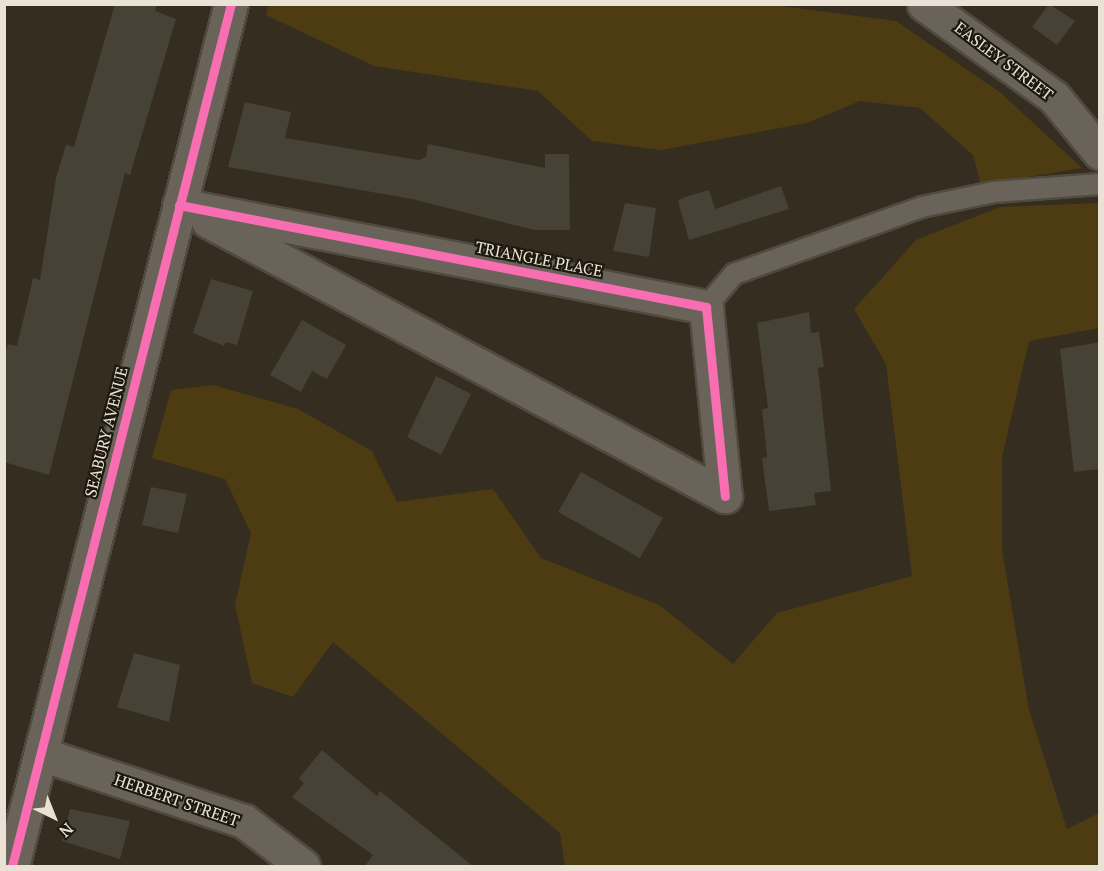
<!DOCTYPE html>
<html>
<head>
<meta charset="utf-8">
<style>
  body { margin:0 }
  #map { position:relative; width:1104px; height:871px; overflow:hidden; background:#342d20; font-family:"PT Serif",serif }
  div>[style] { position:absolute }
  .green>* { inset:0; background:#4d3c12 }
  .building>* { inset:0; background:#474236 }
  .roads { filter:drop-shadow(2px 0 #504a3f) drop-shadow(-2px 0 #504a3f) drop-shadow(0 2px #504a3f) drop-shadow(0 -2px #504a3f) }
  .service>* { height:20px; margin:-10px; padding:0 10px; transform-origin:10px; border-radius:10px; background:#69635a }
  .minor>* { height:33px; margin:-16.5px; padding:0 16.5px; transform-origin:16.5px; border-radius:16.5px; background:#69635a }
  .cycleway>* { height:9px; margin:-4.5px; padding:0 4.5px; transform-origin:4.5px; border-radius:4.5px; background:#f96db3 }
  span { translate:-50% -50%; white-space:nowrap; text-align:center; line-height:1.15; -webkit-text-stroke:4.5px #1e190e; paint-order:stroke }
  .street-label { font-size:16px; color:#eae3d5 }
  .frame { position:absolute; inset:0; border:6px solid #eae3d5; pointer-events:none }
  .north { position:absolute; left:24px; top:787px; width:60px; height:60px; -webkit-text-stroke:4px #1e190e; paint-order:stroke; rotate:137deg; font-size:16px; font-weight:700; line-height:24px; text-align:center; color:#eae3d5 }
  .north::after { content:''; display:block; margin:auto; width:21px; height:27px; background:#eae3d5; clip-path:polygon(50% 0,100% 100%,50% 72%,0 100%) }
</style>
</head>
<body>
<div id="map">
  <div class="green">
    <i style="clip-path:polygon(269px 4px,765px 4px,896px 21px,1001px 93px,1082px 168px,981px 185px,973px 155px,920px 108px,860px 101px,807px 123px,661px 150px,592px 141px,538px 91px,374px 66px,266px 15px)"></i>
    <i style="clip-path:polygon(1099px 203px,1099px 328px,1029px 341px,1002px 457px,1002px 550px,1029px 710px,1067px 829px,1099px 813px,1099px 866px,565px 866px,560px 833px,333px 642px,293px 697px,252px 683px,235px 605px,251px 533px,225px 479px,152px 458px,171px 390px,213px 385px,298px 409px,372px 451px,397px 502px,493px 489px,541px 558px,659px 605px,733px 664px,777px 613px,912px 576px,886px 364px,854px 309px,916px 240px,1000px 207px)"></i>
  </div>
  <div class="building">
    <i style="clip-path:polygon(115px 4px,157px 4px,155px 11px,176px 19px,130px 175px,125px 173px,49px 475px,4px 462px,4px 358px,8px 344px,17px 346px,33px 278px,40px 280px,56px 178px,66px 145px,74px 147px)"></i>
    <i style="clip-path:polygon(1049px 4px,1075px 21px,1057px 45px,1032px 27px)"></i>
    <i style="clip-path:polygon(245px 102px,291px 112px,285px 138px,419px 160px,426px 157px,428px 144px,545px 168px,545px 154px,569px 154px,570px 230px,534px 230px,412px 199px,228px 167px)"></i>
    <i style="clip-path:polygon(781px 186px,789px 209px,689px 240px,678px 201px,682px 198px,709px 190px,715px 209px)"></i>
    <i style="clip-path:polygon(625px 203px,656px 208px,649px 257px,613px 251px)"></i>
    <i style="clip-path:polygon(211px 279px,253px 291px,237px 345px,226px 342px,224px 346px,193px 333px)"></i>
    <i style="clip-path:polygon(809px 312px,811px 333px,819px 332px,824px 367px,818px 368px,831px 491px,814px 493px,816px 505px,769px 511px,762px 458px,767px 457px,762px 409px,768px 408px,757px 323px)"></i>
    <i style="clip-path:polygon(302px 320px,346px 345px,327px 379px,312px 371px,301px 392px,270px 375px)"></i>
    <i style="clip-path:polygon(1100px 342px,1099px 469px,1074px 472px,1060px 349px)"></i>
    <i style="clip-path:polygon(436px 376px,471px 394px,441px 455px,407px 437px)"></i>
    <i style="clip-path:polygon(581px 472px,663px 518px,640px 558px,558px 512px)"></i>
    <i style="clip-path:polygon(151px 487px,187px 494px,178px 533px,142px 525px)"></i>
    <i style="clip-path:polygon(134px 653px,180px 665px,169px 722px,117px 707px)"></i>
    <i style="clip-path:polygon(322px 750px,377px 796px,380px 791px,474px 867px,364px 867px,373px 855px,292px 797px,304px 783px,299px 778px)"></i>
    <i style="clip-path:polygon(70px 809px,130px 821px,120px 859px,62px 841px)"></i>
  </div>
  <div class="roads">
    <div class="service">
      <i style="left:706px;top:307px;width:43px;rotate:-49.7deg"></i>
      <i style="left:734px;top:274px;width:200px;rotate:-19.6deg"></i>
      <i style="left:922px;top:207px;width:74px;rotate:-11.8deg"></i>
      <i style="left:994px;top:192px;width:106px;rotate:-4.3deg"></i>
    </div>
    <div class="minor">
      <i style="left:924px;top:4px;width:160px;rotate:35.6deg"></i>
      <i style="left:1054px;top:97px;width:72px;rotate:50.6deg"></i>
      <i style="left:179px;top:205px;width:537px;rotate:10.95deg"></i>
      <i style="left:706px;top:307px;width:190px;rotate:84.3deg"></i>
      <i style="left:208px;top:221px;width:586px;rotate:28.01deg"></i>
      <i style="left:41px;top:754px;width:214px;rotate:18.3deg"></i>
      <i style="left:244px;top:821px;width:74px;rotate:37.3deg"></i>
      <i style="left:12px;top:866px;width:889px;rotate:-75.75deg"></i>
    </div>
  </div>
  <div class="cycleway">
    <i style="left:179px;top:205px;width:537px;rotate:10.95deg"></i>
    <i style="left:706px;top:307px;width:190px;rotate:84.3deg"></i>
    <i style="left:12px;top:866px;width:889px;rotate:-75.75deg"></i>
  </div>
  <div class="street-label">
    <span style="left:1004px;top:61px;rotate:37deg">EASLEY STREET</span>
    <span style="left:539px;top:259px;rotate:11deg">TRIANGLE PLACE</span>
    <span style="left:106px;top:432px;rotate:-76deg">SEABURY AVENUE</span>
    <span style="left:177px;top:800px;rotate:19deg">HERBERT STREET</span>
  </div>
  <div class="frame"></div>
  <div class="north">N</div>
</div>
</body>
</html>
